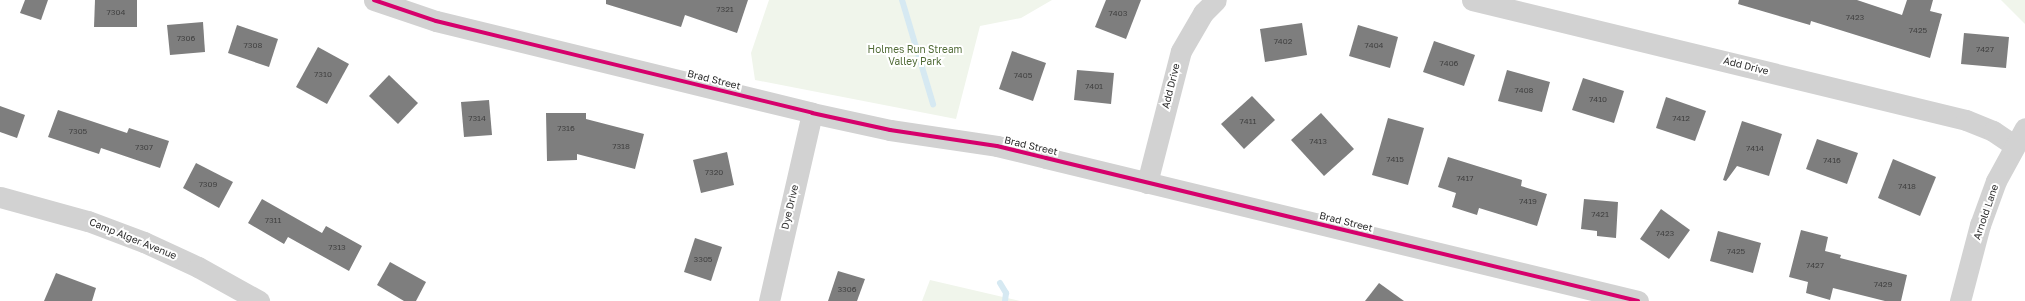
<!DOCTYPE html>
<html>
<head>
<meta charset="utf-8">
<style>
  body { margin:0 }
  #map { position:relative; width:2025px; height:301px; overflow:hidden; background:#fff; font-family:"Golos Text",sans-serif }
  div>[style] { position:absolute }
  .green>* { inset:0; background:#f0f5eb }
  .stream>* { height:6px; margin:-3px; padding:0 3px; transform-origin:3px; border-radius:3px; background:#d6e9f2 }
  .building>* { inset:0; background:#7e7e7e }
  .minor>* { height:21px; margin:-10.5px; padding:0 10.5px; transform-origin:10.5px; border-radius:10.5px; background:#d2d2d2 }
  .cycleway>* { height:4px; margin:-2px; padding:0 2px; transform-origin:2px; border-radius:2px; background:#d6006c }
  span { translate:-50% -50%; white-space:nowrap; text-align:center; line-height:1.15; -webkit-text-stroke:4px #fff; paint-order:stroke }
  .number-label { font-size:8px; color:#414141 }
  .number-label span { -webkit-text-stroke-width:0 }
  .park-label { font-size:10px; color:#526c38 }
  .street-label { font-size:10px; color:#2d2d2d }
</style>
</head>
<body>
<div id="map">
  <div class="green">
    <i style="clip-path:polygon(769px 0,1052px 0,1021px 18px,980px 26px,956px 119px,755px 80px,751px 53px)"></i>
    <i style="clip-path:polygon(2001px 0,2025px 0,2025px 24px)"></i>
    <i style="clip-path:polygon(930px 280px,1020px 301px,922px 301px)"></i>
  </div>
  <div class="stream">
    <i style="left:902px;top:0;width:109px;rotate:73.4deg"></i>
    <i style="left:1000px;top:283px;width:12px;rotate:59deg"></i>
    <i style="left:1006px;top:293px;width:8px;rotate:97deg"></i>
  </div>
  <div class="building">
    <i style="clip-path:polygon(25px 0,48px 0,41px 20px,20px 13px)"></i>
    <i style="clip-path:polygon(95px 0,137px 0,137px 27px,94px 27px)"></i>
    <i style="clip-path:polygon(606px 0,748px 0,737px 33px,685px 15px,681px 27px,606px 4px)"></i>
    <i style="clip-path:polygon(1106px 0,1141px 0,1126px 39px,1095px 27px)"></i>
    <i style="clip-path:polygon(1739px 0,1857px 0,1902px 15px,1907px 0,1933px 0,1930px 11px,1942px 14px,1930px 58px,1811px 21px,1810px 25px,1738px 4px)"></i>
    <i style="clip-path:polygon(203px 22px,205px 52px,170px 55px,167px 25px)"></i>
    <i style="clip-path:polygon(1302px 23px,1307px 55px,1265px 62px,1260px 29px)"></i>
    <i style="clip-path:polygon(237px 25px,278px 39px,269px 67px,228px 53px)"></i>
    <i style="clip-path:polygon(1358px 25px,1398px 37px,1390px 68px,1349px 56px)"></i>
    <i style="clip-path:polygon(1964px 33px,2009px 37px,2006px 68px,1961px 64px)"></i>
    <i style="clip-path:polygon(1434px 41px,1475px 55px,1464px 86px,1423px 72px)"></i>
    <i style="clip-path:polygon(318px 47px,349px 64px,327px 104px,296px 87px)"></i>
    <i style="clip-path:polygon(1012px 51px,1046px 63px,1033px 101px,999px 89px)"></i>
    <i style="clip-path:polygon(1077px 70px,1114px 73px,1111px 104px,1074px 100px)"></i>
    <i style="clip-path:polygon(1507px 70px,1550px 82px,1542px 112px,1498px 101px)"></i>
    <i style="clip-path:polygon(389px 75px,418px 103px,398px 124px,369px 96px)"></i>
    <i style="clip-path:polygon(1583px 78px,1624px 91px,1614px 123px,1572px 110px)"></i>
    <i style="clip-path:polygon(1252px 96px,1275px 120px,1244px 149px,1221px 124px)"></i>
    <i style="clip-path:polygon(1666px 97px,1706px 111px,1695px 141px,1656px 128px)"></i>
    <i style="clip-path:polygon(489px 100px,492px 135px,464px 137px,461px 102px)"></i>
    <i style="clip-path:polygon(0 106px,25px 115px,17px 138px,0 132px)"></i>
    <i style="clip-path:polygon(58px 110px,127px 133px,129px 128px,169px 141px,160px 168px,101px 148px,99px 154px,48px 137px)"></i>
    <i style="clip-path:polygon(546px 113px,586px 113px,586px 119px,644px 134px,635px 169px,577px 154px,577px 160px,547px 161px)"></i>
    <i style="clip-path:polygon(1321px 113px,1354px 149px,1324px 176px,1291px 140px)"></i>
    <i style="clip-path:polygon(1388px 118px,1424px 128px,1408px 185px,1372px 175px)"></i>
    <i style="clip-path:polygon(1742px 121px,1782px 134px,1769px 176px,1737px 166px,1726px 181px,1723px 180px)"></i>
    <i style="clip-path:polygon(1817px 139px,1858px 153px,1847px 184px,1806px 169px)"></i>
    <i style="clip-path:polygon(727px 152px,734px 185px,701px 193px,693px 160px)"></i>
    <i style="clip-path:polygon(1448px 157px,1522px 180px,1521px 186px,1547px 194px,1537px 226px,1479px 208px,1477px 215px,1452px 207px,1456px 193px,1438px 187px)"></i>
    <i style="clip-path:polygon(1893px 159px,1936px 177px,1920px 216px,1878px 198px)"></i>
    <i style="clip-path:polygon(196px 163px,233px 182px,219px 208px,183px 188px)"></i>
    <i style="clip-path:polygon(262px 199px,322px 233px,326px 226px,362px 246px,349px 271px,288px 237px,284px 244px,248px 223px)"></i>
    <i style="clip-path:polygon(1584px 199px,1618px 202px,1616px 238px,1597px 236px,1597px 231px,1581px 229px)"></i>
    <i style="clip-path:polygon(1661px 209px,1690px 230px,1669px 259px,1640px 239px)"></i>
    <i style="clip-path:polygon(1801px 230px,1828px 237px,1825px 251px,1841px 255px,1840px 258px,1907px 275px,1901px 301px,1885px 301px,1833px 288px,1830px 300px,1806px 293px,1808px 282px,1789px 277px)"></i>
    <i style="clip-path:polygon(1718px 231px,1761px 243px,1753px 273px,1710px 261px)"></i>
    <i style="clip-path:polygon(695px 238px,722px 247px,711px 281px,684px 272px)"></i>
    <i style="clip-path:polygon(390px 262px,426px 282px,416px 301px,404px 301px,377px 285px)"></i>
    <i style="clip-path:polygon(838px 271px,865px 279px,857px 301px,828px 301px)"></i>
    <i style="clip-path:polygon(56px 273px,96px 288px,92px 301px,44px 301px)"></i>
    <i style="clip-path:polygon(1379px 283px,1404px 301px,1365px 301px)"></i>
  </div>
  <div class="minor">
    <i style="left:374px;top:0;width:65px;rotate:18.7deg"></i>
    <i style="left:436px;top:21px;width:387px;rotate:13.7deg"></i>
    <i style="left:812px;top:113px;width:80px;rotate:12.3deg"></i>
    <i style="left:890px;top:130px;width:108px;rotate:8.5deg"></i>
    <i style="left:997px;top:146px;width:50px;rotate:13.8deg"></i>
    <i style="left:1046px;top:158px;width:609px;rotate:13.58deg"></i>
    <i style="left:1472px;top:0;width:508px;rotate:13.65deg"></i>
    <i style="left:1966px;top:120px;width:29px;rotate:22deg"></i>
    <i style="left:1993px;top:131px;width:25px;rotate:34deg"></i>
    <i style="left:1147px;top:183px;width:136px;rotate:-75.6deg"></i>
    <i style="left:1181px;top:51px;width:44px;rotate:-59.9deg"></i>
    <i style="left:1203px;top:13px;width:18px;rotate:-45deg"></i>
    <i style="left:0;top:197px;width:91px;rotate:15.3deg"></i>
    <i style="left:88px;top:221px;width:60px;rotate:20.6deg"></i>
    <i style="left:144px;top:242px;width:60px;rotate:24.8deg"></i>
    <i style="left:198px;top:267px;width:70px;rotate:29.1deg"></i>
    <i style="left:769px;top:301px;width:193px;rotate:-77.1deg"></i>
    <i style="left:1960px;top:301px;width:79px;rotate:-75.3deg"></i>
    <i style="left:1980px;top:225px;width:47px;rotate:-70deg"></i>
    <i style="left:1996px;top:181px;width:60px;rotate:-61.3deg"></i>
  </div>
  <div class="cycleway">
    <i style="left:374px;top:0;width:65px;rotate:18.7deg"></i>
    <i style="left:436px;top:21px;width:387px;rotate:13.7deg"></i>
    <i style="left:812px;top:113px;width:80px;rotate:12.3deg"></i>
    <i style="left:890px;top:130px;width:108px;rotate:8.5deg"></i>
    <i style="left:997px;top:146px;width:50px;rotate:13.8deg"></i>
    <i style="left:1046px;top:158px;width:609px;rotate:13.58deg"></i>
  </div>
  <div class="number-label">
    <span style="left:725px;top:10px">7321</span>
    <span style="left:116px;top:13px">7304</span>
    <span style="left:1118px;top:14px">7403</span>
    <span style="left:1855px;top:18px">7423</span>
    <span style="left:1918px;top:31px">7425</span>
    <span style="left:186px;top:39px">7306</span>
    <span style="left:1283px;top:42px">7402</span>
    <span style="left:253px;top:46px">7308</span>
    <span style="left:1374px;top:46px">7404</span>
    <span style="left:1985px;top:50px">7427</span>
    <span style="left:1449px;top:64px">7406</span>
    <span style="left:323px;top:75px">7310</span>
    <span style="left:1023px;top:76px">7405</span>
    <span style="left:1094px;top:87px">7401</span>
    <span style="left:1524px;top:91px">7408</span>
    <span style="left:1598px;top:100px">7410</span>
    <span style="left:477px;top:119px">7314</span>
    <span style="left:1681px;top:119px">7412</span>
    <span style="left:1248px;top:122px">7411</span>
    <span style="left:566px;top:129px">7316</span>
    <span style="left:78px;top:132px">7305</span>
    <span style="left:1318px;top:142px">7413</span>
    <span style="left:621px;top:147px">7318</span>
    <span style="left:144px;top:148px">7307</span>
    <span style="left:1755px;top:149px">7414</span>
    <span style="left:1395px;top:160px">7415</span>
    <span style="left:1832px;top:161px">7416</span>
    <span style="left:714px;top:173px">7320</span>
    <span style="left:1465px;top:179px">7417</span>
    <span style="left:208px;top:185px">7309</span>
    <span style="left:1907px;top:187px">7418</span>
    <span style="left:1528px;top:202px">7419</span>
    <span style="left:1600px;top:215px">7421</span>
    <span style="left:273px;top:221px">7311</span>
    <span style="left:1665px;top:234px">7423</span>
    <span style="left:337px;top:248px">7313</span>
    <span style="left:1736px;top:252px">7425</span>
    <span style="left:703px;top:260px">3305</span>
    <span style="left:1815px;top:266px">7427</span>
    <span style="left:1883px;top:285px">7429</span>
    <span style="left:847px;top:290px">3306</span>
  </div>
  <div class="park-label">
    <span style="left:915px;top:55px">Holmes Run Stream<br>Valley Park</span>
  </div>
  <div class="street-label">
    <span style="left:1746px;top:66px;rotate:14deg">Add Drive</span>
    <span style="left:714px;top:80px;rotate:14deg">Brad Street</span>
    <span style="left:1171px;top:86px;rotate:-76deg">Add Drive</span>
    <span style="left:1031px;top:146px;rotate:13deg">Brad Street</span>
    <span style="left:790px;top:207px;rotate:-77deg">Dye Drive</span>
    <span style="left:1986px;top:212px;rotate:-71deg">Arnold Lane</span>
    <span style="left:1346px;top:222px;rotate:14deg">Brad Street</span>
    <span style="left:133px;top:239px;rotate:22deg">Camp Alger Avenue</span>
  </div>
</div>
</body>
</html>
